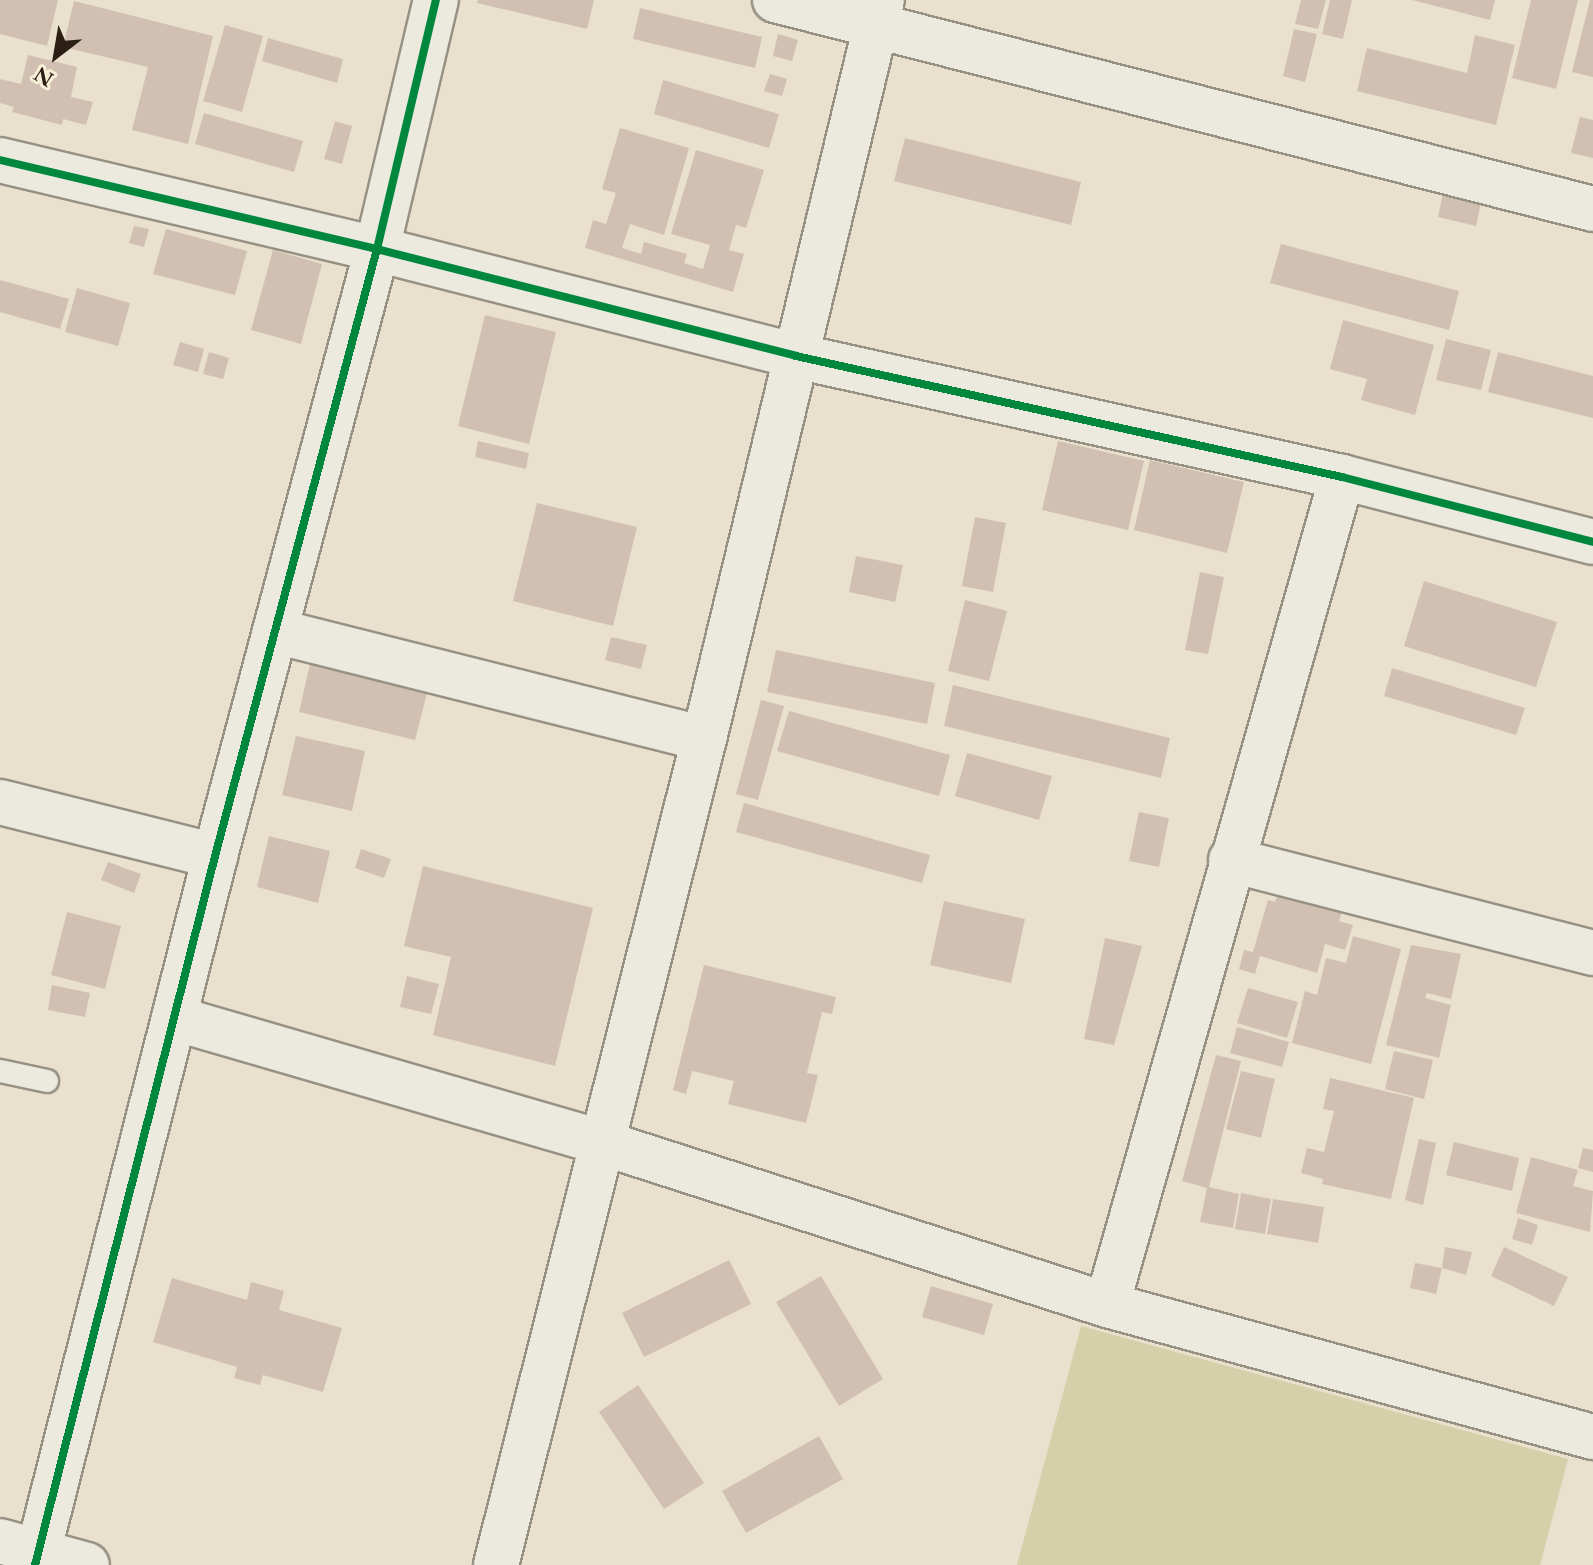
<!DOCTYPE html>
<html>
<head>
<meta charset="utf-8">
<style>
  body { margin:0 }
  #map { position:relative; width:1593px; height:1565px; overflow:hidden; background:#e9e1cd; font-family:"EB Garamond",serif }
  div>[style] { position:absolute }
  .green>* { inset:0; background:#d4d0aa }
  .building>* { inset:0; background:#d1c0b2 }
  .roads { filter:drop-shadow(2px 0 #979184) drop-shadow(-2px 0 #979184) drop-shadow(0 2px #979184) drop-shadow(0 -2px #979184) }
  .lane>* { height:22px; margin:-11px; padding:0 11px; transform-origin:11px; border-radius:11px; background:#ece9df }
  .street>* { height:44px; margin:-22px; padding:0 22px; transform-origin:22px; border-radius:22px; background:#ece9df }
  .cycleway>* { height:8px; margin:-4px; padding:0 4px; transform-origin:4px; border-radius:4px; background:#00873e }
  span { translate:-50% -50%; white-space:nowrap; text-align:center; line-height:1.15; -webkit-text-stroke:6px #f8efd7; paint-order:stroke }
  .north { position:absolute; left:16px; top:16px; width:80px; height:80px; -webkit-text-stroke:6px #f8efd7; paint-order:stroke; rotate:211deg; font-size:22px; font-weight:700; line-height:32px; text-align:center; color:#2b1f14 }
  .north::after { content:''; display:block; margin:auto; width:28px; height:36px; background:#2b1f14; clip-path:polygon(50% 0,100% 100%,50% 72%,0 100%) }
</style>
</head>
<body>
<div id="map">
  <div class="green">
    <i style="clip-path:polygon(1081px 1326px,1568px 1459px,1540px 1565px,1017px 1565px)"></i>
  </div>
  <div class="building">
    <i style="clip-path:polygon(0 0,58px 0,47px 46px,0 34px)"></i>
    <i style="clip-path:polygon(478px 0,594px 0,587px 29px,477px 3px)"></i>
    <i style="clip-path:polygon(1301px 0,1326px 0,1318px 29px,1295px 24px)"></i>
    <i style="clip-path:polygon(1330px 0,1352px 0,1343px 39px,1322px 34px)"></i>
    <i style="clip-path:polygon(1412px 0,1495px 0,1490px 20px)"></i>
    <i style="clip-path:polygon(1531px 0,1578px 0,1556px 89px,1512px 78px)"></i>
    <i style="clip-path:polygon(1590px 0,1593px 0,1593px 77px,1572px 72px)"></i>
    <i style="clip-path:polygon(74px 1px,213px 36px,188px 144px,132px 130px,148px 67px,63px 47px)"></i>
    <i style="clip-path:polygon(640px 8px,762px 37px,755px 68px,633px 39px)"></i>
    <i style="clip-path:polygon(225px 25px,263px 36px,242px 112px,203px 101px)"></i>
    <i style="clip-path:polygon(1294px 29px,1317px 34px,1305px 82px,1283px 76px)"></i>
    <i style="clip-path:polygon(778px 34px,798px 40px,792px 61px,773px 56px)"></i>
    <i style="clip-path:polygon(1475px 35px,1515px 45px,1496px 125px,1357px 91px,1367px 48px,1467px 73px)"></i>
    <i style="clip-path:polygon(268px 38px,343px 59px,337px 83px,262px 61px)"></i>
    <i style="clip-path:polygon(28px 55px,77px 67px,71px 97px,93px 102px,86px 125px,63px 119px,62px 125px,12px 112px,14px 107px,0 103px,0 79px,21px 84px)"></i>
    <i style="clip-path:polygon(770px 74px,787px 79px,782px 96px,764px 91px)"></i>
    <i style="clip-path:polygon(663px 80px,779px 114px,769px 148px,654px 114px)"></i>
    <i style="clip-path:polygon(204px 113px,303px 141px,294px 172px,195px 144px)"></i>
    <i style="clip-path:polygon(1580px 117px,1593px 120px,1593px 158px,1571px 153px)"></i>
    <i style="clip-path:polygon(335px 121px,352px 126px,342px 164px,324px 159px)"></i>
    <i style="clip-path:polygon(620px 128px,689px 148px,664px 235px,630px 224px,622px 248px,641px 254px,644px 242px,687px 254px,684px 263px,703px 269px,710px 245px,671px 234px,696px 150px,764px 170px,746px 228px,736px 225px,729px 250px,744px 254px,733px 292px,585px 248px,593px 220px,606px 224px,616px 193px,602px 189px)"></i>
    <i style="clip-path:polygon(905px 138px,1081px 182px,1071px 225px,894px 181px)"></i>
    <i style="clip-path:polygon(1443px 194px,1481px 203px,1476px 226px,1438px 217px)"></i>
    <i style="clip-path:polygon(134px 226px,149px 229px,144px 247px,129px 243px)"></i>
    <i style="clip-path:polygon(166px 229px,247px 251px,235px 295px,153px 274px)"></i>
    <i style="clip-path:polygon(1281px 244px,1459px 291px,1449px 330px,1270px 283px)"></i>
    <i style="clip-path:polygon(273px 250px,322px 264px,301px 344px,251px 330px)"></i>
    <i style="clip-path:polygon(0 280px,69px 299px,60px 329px,0 312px)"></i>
    <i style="clip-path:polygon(77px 288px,130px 303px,118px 346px,65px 332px)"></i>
    <i style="clip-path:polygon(485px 315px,556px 332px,529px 444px,458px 426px)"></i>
    <i style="clip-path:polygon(1343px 320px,1434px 345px,1415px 415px,1361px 400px,1367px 379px,1330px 369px)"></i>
    <i style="clip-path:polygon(1446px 339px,1491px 350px,1481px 390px,1436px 380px)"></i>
    <i style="clip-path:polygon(180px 342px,204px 349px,198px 372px,173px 365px)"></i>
    <i style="clip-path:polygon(209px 352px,229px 358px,223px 379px,203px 374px)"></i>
    <i style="clip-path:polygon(1498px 352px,1593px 376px,1593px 418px,1488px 392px)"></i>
    <i style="clip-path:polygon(478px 441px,529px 453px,526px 469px,475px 457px)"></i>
    <i style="clip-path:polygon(1058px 441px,1144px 461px,1128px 530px,1042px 510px)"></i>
    <i style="clip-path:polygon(1150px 460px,1244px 482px,1227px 553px,1134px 530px)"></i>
    <i style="clip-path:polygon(537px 503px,637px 527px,613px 626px,513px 601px)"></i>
    <i style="clip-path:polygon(975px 517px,1006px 523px,993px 592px,962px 586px)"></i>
    <i style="clip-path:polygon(856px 556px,903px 565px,895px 602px,849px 592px)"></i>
    <i style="clip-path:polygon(1200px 572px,1224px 577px,1208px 654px,1185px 650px)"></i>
    <i style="clip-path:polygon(1424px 581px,1557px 622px,1536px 687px,1404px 646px)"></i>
    <i style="clip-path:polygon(965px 600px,1007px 611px,989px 681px,948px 671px)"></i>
    <i style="clip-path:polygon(611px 637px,647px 645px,641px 669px,605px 660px)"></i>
    <i style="clip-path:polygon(776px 650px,935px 683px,927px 724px,767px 692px)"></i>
    <i style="clip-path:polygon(310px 664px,427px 693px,415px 740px,299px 712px)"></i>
    <i style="clip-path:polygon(1392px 668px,1525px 708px,1516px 735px,1384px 696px)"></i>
    <i style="clip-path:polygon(953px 685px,1170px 738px,1161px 778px,944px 726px)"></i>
    <i style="clip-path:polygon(761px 700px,784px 706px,758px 800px,736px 794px)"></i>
    <i style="clip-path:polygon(789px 711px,950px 755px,939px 796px,777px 751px)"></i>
    <i style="clip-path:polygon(296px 736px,365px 751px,352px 811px,282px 795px)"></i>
    <i style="clip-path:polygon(967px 753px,1052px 776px,1039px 820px,955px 796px)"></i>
    <i style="clip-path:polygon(744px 803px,930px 855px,922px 883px,736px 832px)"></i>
    <i style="clip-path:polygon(1139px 812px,1169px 818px,1159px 867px,1129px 861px)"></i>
    <i style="clip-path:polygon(269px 836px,330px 851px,318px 903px,257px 887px)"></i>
    <i style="clip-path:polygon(361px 849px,391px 859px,384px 878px,355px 868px)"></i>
    <i style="clip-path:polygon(108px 862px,141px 874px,134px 893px,101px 880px)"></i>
    <i style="clip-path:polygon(423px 866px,593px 908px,555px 1066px,433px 1035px,451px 957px,404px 946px)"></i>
    <i style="clip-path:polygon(1278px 893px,1342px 911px,1339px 921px,1353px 925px,1345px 950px,1325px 944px,1317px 973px,1260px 956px,1255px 974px,1239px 969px,1244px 950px,1253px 952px,1268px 900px,1275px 902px)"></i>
    <i style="clip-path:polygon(944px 901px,1025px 919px,1011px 983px,930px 965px)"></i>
    <i style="clip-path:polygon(67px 912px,121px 926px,105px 989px,51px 975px)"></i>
    <i style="clip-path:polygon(1353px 936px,1401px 949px,1371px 1064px,1292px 1043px,1305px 991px,1317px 995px,1326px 958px,1346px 963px)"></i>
    <i style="clip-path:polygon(1105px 938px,1142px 946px,1114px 1045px,1084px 1039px)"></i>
    <i style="clip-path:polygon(1411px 945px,1461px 954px,1451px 999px,1427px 993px,1425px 998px,1451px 1005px,1439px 1058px,1386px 1045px)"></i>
    <i style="clip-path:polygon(704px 965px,836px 997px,832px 1014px,822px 1012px,807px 1073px,818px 1075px,806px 1123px,728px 1104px,734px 1081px,692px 1071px,686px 1094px,673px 1090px)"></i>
    <i style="clip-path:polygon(407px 976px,439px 984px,431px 1014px,400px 1007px)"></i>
    <i style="clip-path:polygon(52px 985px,90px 993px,85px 1017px,48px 1010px)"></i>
    <i style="clip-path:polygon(1248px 988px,1298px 1002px,1287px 1038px,1237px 1023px)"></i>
    <i style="clip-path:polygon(1237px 1027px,1289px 1042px,1282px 1067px,1230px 1053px)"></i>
    <i style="clip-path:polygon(1394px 1051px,1433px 1060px,1424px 1099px,1385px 1089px)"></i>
    <i style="clip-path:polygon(1216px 1055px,1241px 1061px,1209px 1187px,1239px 1194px,1233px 1228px,1200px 1222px,1207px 1188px,1182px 1181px)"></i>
    <i style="clip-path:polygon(1241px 1071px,1275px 1079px,1261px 1138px,1226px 1129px)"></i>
    <i style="clip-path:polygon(1330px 1078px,1414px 1098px,1391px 1199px,1322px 1184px,1323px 1179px,1301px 1173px,1307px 1148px,1324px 1152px,1334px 1111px,1323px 1109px)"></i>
    <i style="clip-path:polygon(1419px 1139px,1436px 1143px,1423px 1205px,1405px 1200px)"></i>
    <i style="clip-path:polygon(1454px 1142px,1519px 1158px,1512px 1191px,1446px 1175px)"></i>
    <i style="clip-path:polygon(1583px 1148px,1593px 1150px,1593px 1172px,1578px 1168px)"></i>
    <i style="clip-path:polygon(1531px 1157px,1578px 1170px,1573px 1186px,1593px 1191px,1590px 1232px,1516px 1213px)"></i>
    <i style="clip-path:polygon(1241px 1193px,1271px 1199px,1265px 1234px,1235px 1229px)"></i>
    <i style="clip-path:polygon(1273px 1199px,1324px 1207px,1318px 1243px,1267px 1234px)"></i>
    <i style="clip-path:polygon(1518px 1218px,1538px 1225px,1532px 1245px,1512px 1239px)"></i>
    <i style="clip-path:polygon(1445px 1247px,1472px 1252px,1466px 1275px,1442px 1268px)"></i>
    <i style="clip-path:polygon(1504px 1247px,1568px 1277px,1554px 1306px,1491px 1276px)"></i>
    <i style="clip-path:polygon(729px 1260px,751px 1304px,644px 1357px,622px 1313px)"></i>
    <i style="clip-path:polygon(1415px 1263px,1442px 1268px,1436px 1294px,1410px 1288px)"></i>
    <i style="clip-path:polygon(821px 1276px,883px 1379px,839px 1406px,776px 1302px)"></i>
    <i style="clip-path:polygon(172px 1278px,247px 1300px,251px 1282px,284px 1291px,279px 1310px,342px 1328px,323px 1392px,263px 1375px,260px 1385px,234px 1378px,237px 1367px,153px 1342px)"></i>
    <i style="clip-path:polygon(931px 1286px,993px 1304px,984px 1335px,922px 1317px)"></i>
    <i style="clip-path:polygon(638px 1385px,704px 1483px,664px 1509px,599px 1412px)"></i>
    <i style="clip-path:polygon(819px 1436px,843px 1479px,746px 1533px,722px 1491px)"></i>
  </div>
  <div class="roads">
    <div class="lane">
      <i style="left:0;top:1071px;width:48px;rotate:12deg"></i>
    </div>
    <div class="street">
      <i style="left:775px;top:0;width:844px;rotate:14.33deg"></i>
      <i style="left:0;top:160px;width:387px;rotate:13.3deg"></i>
      <i style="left:377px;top:249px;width:432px;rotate:14.3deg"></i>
      <i style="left:796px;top:356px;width:559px;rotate:12.5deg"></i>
      <i style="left:1342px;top:477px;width:259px;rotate:14.5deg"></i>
      <i style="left:275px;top:631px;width:442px;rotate:14.1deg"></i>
      <i style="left:0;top:802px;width:222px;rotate:14.1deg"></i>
      <i style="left:1231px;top:860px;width:374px;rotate:14.4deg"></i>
      <i style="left:174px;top:1018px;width:444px;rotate:16.2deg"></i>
      <i style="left:600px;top:1142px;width:533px;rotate:17.82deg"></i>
      <i style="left:1107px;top:1305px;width:504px;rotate:15.2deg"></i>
      <i style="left:1107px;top:1305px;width:861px;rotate:-74.16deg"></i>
      <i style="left:0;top:1541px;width:90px;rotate:15.4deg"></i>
      <i style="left:35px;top:1565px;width:731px;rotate:-75.75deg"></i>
      <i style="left:215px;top:856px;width:628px;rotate:-75.06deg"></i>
      <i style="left:377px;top:249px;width:256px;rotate:-76.7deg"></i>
      <i style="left:496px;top:1565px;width:852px;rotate:-75.87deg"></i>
      <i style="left:704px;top:739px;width:760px;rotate:-76.46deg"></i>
    </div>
  </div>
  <div class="cycleway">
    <i style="left:0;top:160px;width:387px;rotate:13.3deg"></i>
    <i style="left:377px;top:249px;width:432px;rotate:14.3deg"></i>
    <i style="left:796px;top:356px;width:559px;rotate:12.5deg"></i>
    <i style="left:1342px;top:477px;width:259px;rotate:14.5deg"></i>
    <i style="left:35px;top:1565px;width:731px;rotate:-75.75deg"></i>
    <i style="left:215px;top:856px;width:628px;rotate:-75.06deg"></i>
    <i style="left:377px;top:249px;width:256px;rotate:-76.7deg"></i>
  </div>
  <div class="north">N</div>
</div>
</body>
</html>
